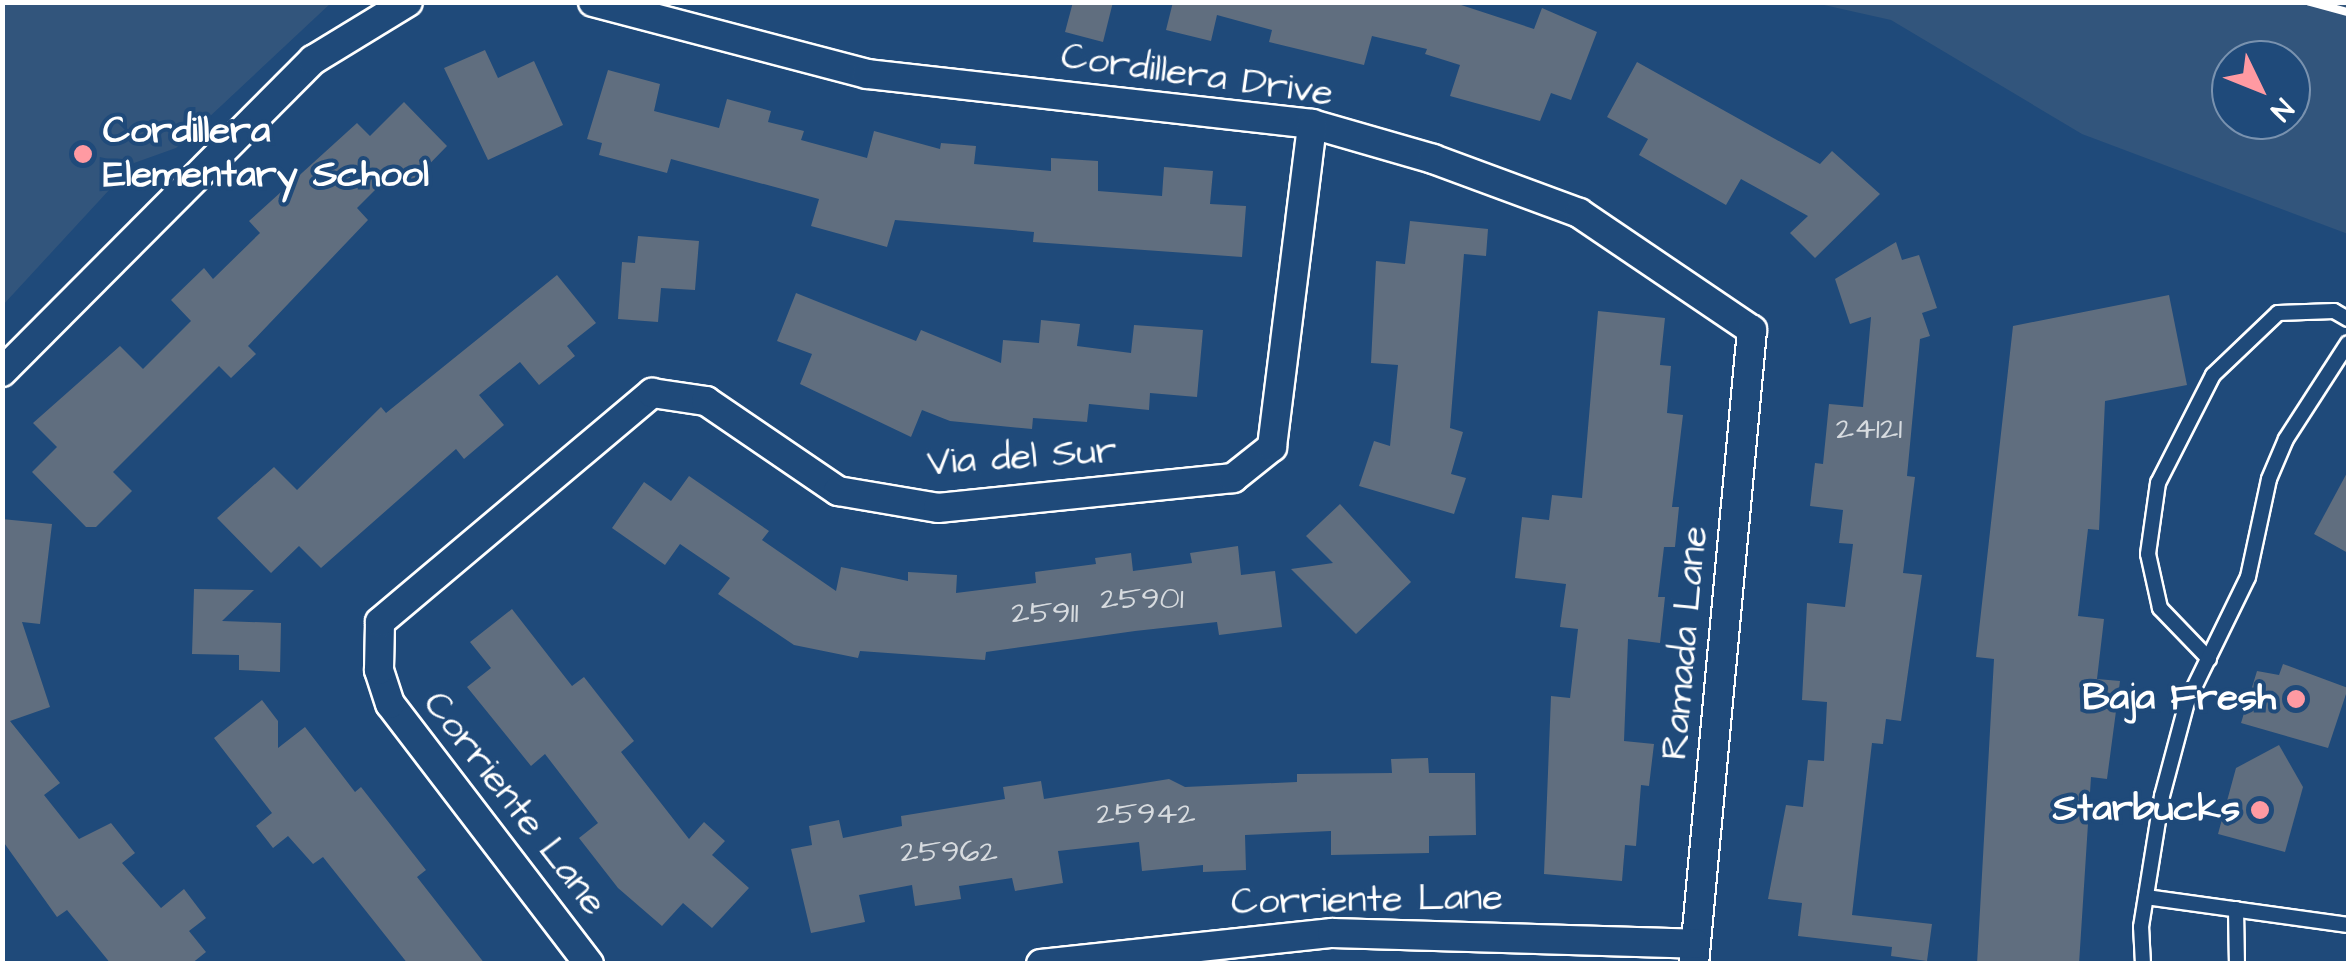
<!DOCTYPE html>
<html>
<head>
<meta charset="utf-8">
<style>
  body { margin:0 }
  #map { position:relative; width:2351px; height:966px; overflow:hidden; background:#1f4a7a; font-family:"Architects Daughter",sans-serif }
  div>[style] { position:absolute }
  .built>* { inset:0; background:#32557c }
  .building>* { inset:0; background:#606e7f }
  .roads { filter:drop-shadow(2px 0 #fff) drop-shadow(-2px 0 #fff) drop-shadow(0 2px #fff) drop-shadow(0 -2px #fff) }
  .lane>* { height:14px; margin:-7px; padding:0 7px; transform-origin:7px; border-radius:7px; background:#1f4a7a }
  .street>* { height:28px; margin:-14px; padding:0 14px; transform-origin:14px; border-radius:14px; background:#1f4a7a }
  .rail>* { height:8px; margin:-4px; padding:0 4px; transform-origin:4px; border-radius:4px; background:#fff }
  .dots>* { width:28px; height:28px; translate:-50% -50%; box-sizing:border-box; border:5px solid #1f4a7a; border-radius:50% }
  span { translate:-50% -50%; white-space:nowrap; text-align:center; line-height:1.15; -webkit-text-stroke:8px #1f4a7a; paint-order:stroke }
  .number-label { font-size:32px; color:#d7dbdf }
  .number-label span { -webkit-text-stroke-width:0 }
  .street-label { font-size:38px; color:#fff }
  .poi-label { font-size:38px; color:#fff; font-weight:700 }
  .left { translate:0 -50%; text-align:left }
  .right { translate:-100% -50%; text-align:right }
  .frame { position:absolute; inset:0; border:5px solid #fff; pointer-events:none }
  .north { position:absolute; left:2211px; top:40px; width:100px; height:100px; box-sizing:border-box; background:#1f4a7a; border:2px solid #7992af; border-radius:50%; rotate:133deg; font-size:28px; font-weight:700; line-height:40px; text-align:center; color:#fff }
  .north::after { content:''; display:block; margin:auto; width:35px; height:45px; background:#ff9aa2; clip-path:polygon(50% 0,100% 100%,50% 72%,0 100%) }
</style>
</head>
<body>
<div id="map">
  <div class="built">
    <i style="clip-path:polygon(3px 2px,331px 2px,331px 3px,176px 148px,134px 163px,3px 305px)"></i>
    <i style="clip-path:polygon(evenodd,1815px 3px,2348px 3px,2348px 234px,2082px 134px,1891px 20px,1815px 3px,2231px 60px,2291px 60px,2291px 120px,2231px 120px,2231px 60px)"></i>
  </div>
  <div class="building">
    <i style="clip-path:polygon(1073px 2px,1113px 2px,1103px 42px,1065px 32px)"></i>
    <i style="clip-path:polygon(1173px 2px,1452px 2px,1534px 29px,1542px 8px,1597px 32px,1571px 100px,1551px 93px,1540px 121px,1450px 96px,1460px 65px,1425px 54px,1427px 49px,1372px 36px,1364px 65px,1269px 42px,1272px 30px,1217px 15px,1211px 41px,1166px 30px)"></i>
    <i style="clip-path:polygon(485px 50px,498px 78px,534px 61px,563px 125px,488px 160px,444px 68px)"></i>
    <i style="clip-path:polygon(1637px 62px,1820px 164px,1832px 151px,1880px 194px,1815px 258px,1790px 233px,1808px 216px,1741px 179px,1726px 205px,1639px 155px,1648px 139px,1607px 117px)"></i>
    <i style="clip-path:polygon(608px 70px,660px 84px,654px 111px,719px 128px,727px 99px,771px 111px,768px 122px,804px 131px,801px 140px,867px 158px,874px 131px,940px 149px,941px 143px,976px 146px,974px 164px,1051px 171px,1051px 158px,1098px 161px,1098px 191px,1162px 196px,1164px 167px,1213px 171px,1210px 204px,1246px 206px,1242px 257px,1033px 242px,1034px 232px,895px 220px,887px 247px,811px 226px,819px 199px,671px 159px,667px 173px,599px 155px,602px 143px,587px 139px)"></i>
    <i style="clip-path:polygon(404px 102px,447px 146px,409px 185px,395px 170px,357px 208px,368px 220px,248px 346px,256px 354px,231px 378px,219px 366px,113px 472px,132px 491px,96px 527px,86px 527px,32px 472px,57px 447px,33px 423px,120px 346px,143px 369px,191px 321px,171px 300px,204px 268px,213px 279px,260px 233px,249px 221px,357px 123px,370px 136px)"></i>
    <i style="clip-path:polygon(1410px 221px,1488px 229px,1486px 256px,1464px 254px,1450px 428px,1463px 432px,1451px 474px,1466px 478px,1454px 514px,1359px 486px,1374px 441px,1390px 446px,1398px 365px,1371px 363px,1376px 261px,1405px 264px)"></i>
    <i style="clip-path:polygon(638px 236px,699px 241px,695px 290px,661px 288px,658px 322px,618px 319px,622px 262px,635px 263px)"></i>
    <i style="clip-path:polygon(1896px 242px,1902px 260px,1919px 255px,1937px 308px,1922px 313px,1930px 336px,1920px 339px,1907px 476px,1915px 477px,1903px 573px,1922px 575px,1901px 721px,1886px 719px,1883px 744px,1872px 743px,1852px 915px,1932px 924px,1927px 961px,1891px 956px,1892px 947px,1798px 936px,1802px 903px,1768px 899px,1786px 805px,1803px 807px,1808px 760px,1824px 761px,1827px 702px,1802px 700px,1807px 603px,1845px 607px,1853px 544px,1839px 543px,1843px 510px,1810px 506px,1815px 463px,1823px 464px,1829px 404px,1863px 407px,1871px 317px,1850px 324px,1835px 279px)"></i>
    <i style="clip-path:polygon(557px 275px,596px 323px,567px 346px,575px 356px,539px 385px,520px 362px,479px 395px,504px 425px,464px 459px,456px 449px,321px 568px,299px 546px,271px 573px,217px 518px,274px 467px,297px 490px,381px 407px,386px 413px)"></i>
    <i style="clip-path:polygon(796px 293px,916px 341px,921px 330px,1001px 363px,1003px 340px,1039px 343px,1041px 320px,1080px 324px,1077px 346px,1131px 353px,1134px 325px,1203px 330px,1197px 397px,1150px 393px,1149px 410px,1089px 404px,1087px 422px,1033px 418px,1032px 429px,950px 421px,922px 410px,911px 437px,800px 384px,812px 354px,777px 341px)"></i>
    <i style="clip-path:polygon(2169px 295px,2187px 385px,2105px 401px,2099px 530px,2088px 529px,2078px 616px,2104px 619px,2097px 679px,2120px 681px,2107px 779px,2091px 777px,2079px 964px,1977px 964px,1994px 659px,1976px 657px,2013px 326px)"></i>
    <i style="clip-path:polygon(1598px 311px,1665px 318px,1660px 365px,1671px 366px,1667px 413px,1683px 415px,1672px 507px,1679px 507px,1675px 547px,1664px 547px,1658px 597px,1665px 597px,1660px 643px,1628px 639px,1624px 741px,1654px 744px,1649px 786px,1641px 785px,1636px 846px,1625px 845px,1622px 881px,1544px 874px,1551px 696px,1570px 698px,1578px 629px,1560px 627px,1566px 584px,1515px 578px,1522px 517px,1549px 520px,1552px 495px,1582px 498px)"></i>
    <i style="clip-path:polygon(2348px 471px,2348px 553px,2314px 534px)"></i>
    <i style="clip-path:polygon(689px 476px,769px 531px,762px 540px,836px 591px,841px 567px,908px 581px,908px 572px,957px 575px,956px 593px,1036px 583px,1035px 572px,1096px 564px,1095px 558px,1131px 553px,1133px 571px,1192px 563px,1190px 553px,1238px 546px,1241px 575px,1275px 571px,1282px 627px,1219px 635px,1217px 622px,1135px 631px,986px 652px,985px 660px,860px 651px,858px 658px,794px 645px,718px 594px,730px 578px,680px 544px,665px 565px,612px 528px,644px 482px,671px 501px)"></i>
    <i style="clip-path:polygon(1340px 504px,1411px 582px,1356px 634px,1291px 569px,1333px 563px,1306px 536px)"></i>
    <i style="clip-path:polygon(2px 519px,52px 524px,40px 624px,22px 622px,50px 707px,10px 721px,60px 783px,44px 795px,79px 839px,111px 823px,135px 853px,122px 863px,161px 908px,184px 889px,206px 918px,189px 931px,206px 952px,191px 964px,111px 964px,67px 910px,57px 917px,2px 840px)"></i>
    <i style="clip-path:polygon(194px 589px,254px 590px,222px 621px,281px 623px,280px 672px,239px 670px,239px 655px,192px 654px)"></i>
    <i style="clip-path:polygon(512px 609px,572px 686px,584px 677px,634px 741px,621px 752px,689px 839px,704px 822px,725px 841px,712px 855px,749px 888px,712px 928px,683px 903px,662px 926px,618px 888px,579px 838px,598px 823px,545px 754px,531px 766px,467px 687px,491px 668px,470px 642px)"></i>
    <i style="clip-path:polygon(2283px 664px,2348px 688px,2328px 748px,2241px 723px,2257px 671px,2279px 675px)"></i>
    <i style="clip-path:polygon(262px 700px,278px 721px,278px 748px,305px 727px,355px 792px,361px 787px,426px 870px,417px 877px,485px 964px,408px 964px,323px 857px,313px 864px,288px 836px,273px 848px,256px 826px,272px 813px,214px 738px)"></i>
    <i style="clip-path:polygon(2279px 745px,2303px 787px,2285px 852px,2218px 834px,2236px 768px)"></i>
    <i style="clip-path:polygon(1428px 758px,1429px 773px,1475px 773px,1476px 835px,1429px 836px,1429px 853px,1331px 855px,1331px 831px,1245px 835px,1246px 870px,1203px 872px,1203px 865px,1142px 871px,1139px 842px,1058px 851px,1063px 883px,1015px 891px,1012px 878px,959px 886px,961px 899px,915px 906px,912px 885px,859px 895px,865px 922px,811px 933px,791px 849px,812px 845px,809px 826px,839px 820px,843px 838px,902px 826px,901px 816px,1005px 799px,1003px 787px,1041px 781px,1044px 799px,1169px 779px,1185px 787px,1297px 782px,1297px 774px,1392px 773px,1391px 759px)"></i>
  </div>
  <div class="roads">
    <div class="lane">
      <i style="left:2209px;top:659px;width:71px;rotate:-133.9deg"></i>
      <i style="left:2160px;top:608px;width:55px;rotate:-102.5deg"></i>
      <i style="left:2148px;top:554px;width:72px;rotate:-82deg"></i>
      <i style="left:2158px;top:483px;width:121px;rotate:-63deg"></i>
      <i style="left:2213px;top:375px;width:90px;rotate:-43.6deg"></i>
      <i style="left:2278px;top:313px;width:56px;rotate:-2deg"></i>
      <i style="left:2334px;top:311px;width:16px;rotate:30deg"></i>
      <i style="left:2146px;top:897px;width:204px;rotate:7.9deg"></i>
      <i style="left:2236px;top:909px;width:55px;rotate:89deg"></i>
      <i style="left:2143px;top:964px;width:37px;rotate:-93deg"></i>
      <i style="left:2141px;top:927px;width:133px;rotate:-80.9deg"></i>
      <i style="left:2162px;top:796px;width:97px;rotate:-75.1deg"></i>
      <i style="left:2187px;top:702px;width:139px;rotate:-64deg"></i>
      <i style="left:2248px;top:577px;width:100px;rotate:-77.9deg"></i>
      <i style="left:2269px;top:479px;width:43px;rotate:-67deg"></i>
      <i style="left:2286px;top:439px;width:114px;rotate:-57.1deg"></i>
    </div>
    <div class="street">
      <i style="left:593px;top:2px;width:283px;rotate:14.7deg"></i>
      <i style="left:867px;top:74px;width:448px;rotate:6.4deg"></i>
      <i style="left:1312px;top:124px;width:126px;rotate:16.1deg"></i>
      <i style="left:1433px;top:159px;width:156px;rotate:20.3deg"></i>
      <i style="left:1579px;top:213px;width:209px;rotate:34.1deg"></i>
      <i style="left:1752px;top:330px;width:637px;rotate:95.23deg"></i>
      <i style="left:2px;top:372px;width:441px;rotate:-45.1deg"></i>
      <i style="left:313px;top:60px;width:111px;rotate:-31.4deg"></i>
      <i style="left:589px;top:964px;width:327px;rotate:-127.4deg"></i>
      <i style="left:390px;top:704px;width:36px;rotate:-108deg"></i>
      <i style="left:379px;top:670px;width:48px;rotate:-88.8deg"></i>
      <i style="left:380px;top:622px;width:356px;rotate:-40.1deg"></i>
      <i style="left:652px;top:393px;width:55px;rotate:8.4deg"></i>
      <i style="left:706px;top:401px;width:160px;rotate:34.3deg"></i>
      <i style="left:838px;top:491px;width:101px;rotate:9.6deg"></i>
      <i style="left:938px;top:508px;width:297px;rotate:-5.8deg"></i>
      <i style="left:1233px;top:478px;width:50px;rotate:-38.5deg"></i>
      <i style="left:1272px;top:447px;width:325px;rotate:-82.9deg"></i>
      <i style="left:1041px;top:964px;width:293px;rotate:-6.1deg"></i>
      <i style="left:1332px;top:933px;width:364px;rotate:1.7deg"></i>
    </div>
  </div>
  <div class="rail">
    <i style="left:2310px;top:2px;width:39px;rotate:15deg"></i>
  </div>
  <div class="dots">
    <i style="left:83px;top:154px;background:#ff9aa2"></i>
    <i style="left:2296px;top:699px;background:#ff9aa2"></i>
    <i style="left:2260px;top:810px;background:#ff9aa2"></i>
  </div>
  <div class="number-label">
    <span style="left:1869px;top:429px">24121</span>
    <span style="left:1142px;top:599px">25901</span>
    <span style="left:1045px;top:613px">25911</span>
    <span style="left:1146px;top:814px">25942</span>
    <span style="left:949px;top:852px">25962</span>
  </div>
  <div class="street-label">
    <span style="left:1197px;top:76px;rotate:8deg">Cordillera Drive</span>
    <span style="left:1022px;top:458px;rotate:-4deg">Via del Sur</span>
    <span style="left:1686px;top:643px;rotate:-85deg">Ramada Lane</span>
    <span style="left:514px;top:804px;rotate:52deg">Corriente Lane</span>
    <span style="left:1367px;top:901px;rotate:-1deg">Corriente Lane</span>
  </div>
  <div class="poi-label">
    <span class="left" style="left:103px;top:154px">Cordillera<br>Elementary School</span>
    <span class="right" style="left:2276px;top:699px">Baja Fresh</span>
    <span class="right" style="left:2240px;top:810px">Starbucks</span>
  </div>
  <div class="frame"></div>
  <div class="north">N</div>
</div>
</body>
</html>
